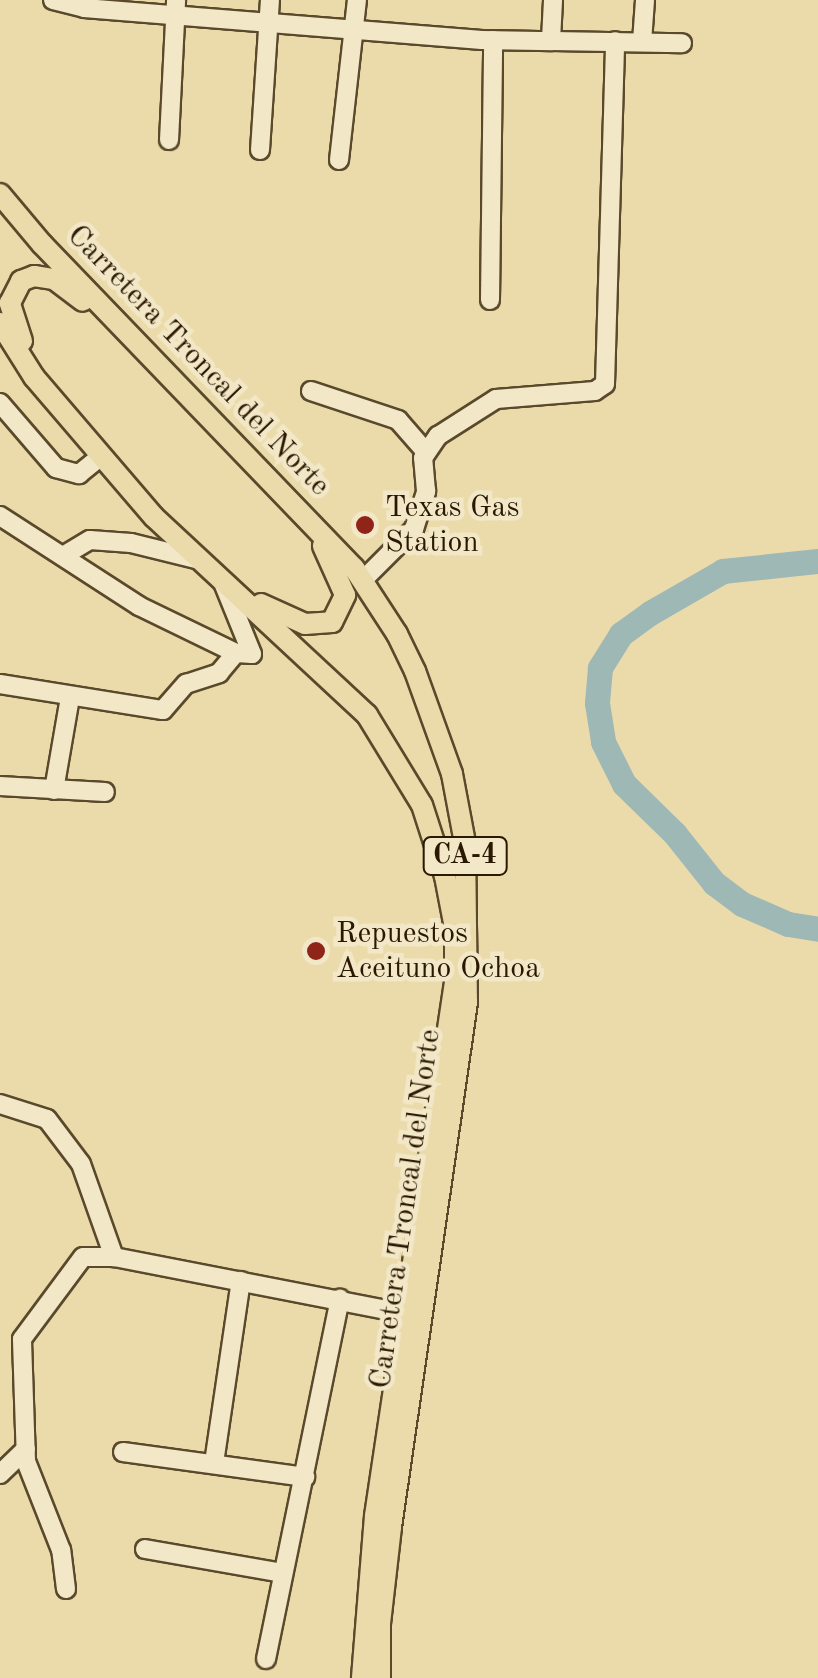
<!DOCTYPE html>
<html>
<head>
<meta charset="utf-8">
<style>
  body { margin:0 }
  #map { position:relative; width:818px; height:1678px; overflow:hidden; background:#ebdbab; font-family:"Old Standard TT",serif }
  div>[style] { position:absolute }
  .river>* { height:25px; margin:-12.5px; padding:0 12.5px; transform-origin:12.5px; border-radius:12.5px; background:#9eb8b6 }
  .roads { filter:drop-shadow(2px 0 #5a492b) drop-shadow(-2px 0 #5a492b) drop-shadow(0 2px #5a492b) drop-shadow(0 -2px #5a492b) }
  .minor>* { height:18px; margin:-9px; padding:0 9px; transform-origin:9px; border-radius:9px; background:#f2e8c8 }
  .major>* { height:20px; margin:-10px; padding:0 10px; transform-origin:10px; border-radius:10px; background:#ebdbab }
  .dots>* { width:28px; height:28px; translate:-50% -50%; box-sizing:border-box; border:5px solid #f2e8c8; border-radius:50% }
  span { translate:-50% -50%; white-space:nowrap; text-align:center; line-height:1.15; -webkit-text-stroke:9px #f2e8c8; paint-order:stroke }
  .shield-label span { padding:2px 8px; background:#f2e8c8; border:2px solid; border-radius:8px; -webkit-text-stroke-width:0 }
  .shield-label { font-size:28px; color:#2a1800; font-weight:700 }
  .street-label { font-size:30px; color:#2a1800 }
  .poi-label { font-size:30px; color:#2a1800 }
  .left { translate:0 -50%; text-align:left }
</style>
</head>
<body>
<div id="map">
  <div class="river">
    <i style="left:818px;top:561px;width:96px;rotate:174deg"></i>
    <i style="left:723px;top:571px;width:84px;rotate:150.1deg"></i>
    <i style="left:650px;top:613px;width:36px;rotate:144deg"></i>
    <i style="left:621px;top:634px;width:40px;rotate:122deg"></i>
    <i style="left:600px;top:668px;width:35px;rotate:95deg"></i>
    <i style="left:597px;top:703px;width:39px;rotate:81deg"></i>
    <i style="left:603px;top:742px;width:47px;rotate:63.4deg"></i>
    <i style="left:624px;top:784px;width:71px;rotate:44.4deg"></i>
    <i style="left:675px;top:834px;width:63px;rotate:51.5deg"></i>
    <i style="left:714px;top:883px;width:35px;rotate:37deg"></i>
    <i style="left:742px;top:904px;width:50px;rotate:23.5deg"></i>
    <i style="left:788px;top:924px;width:30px;rotate:9deg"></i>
  </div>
  <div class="roads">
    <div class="minor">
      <i style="left:53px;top:0;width:32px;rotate:14deg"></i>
      <i style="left:84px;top:8px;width:399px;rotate:4.6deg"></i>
      <i style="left:482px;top:40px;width:200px;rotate:0.9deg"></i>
      <i style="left:551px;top:40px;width:40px;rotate:-87.1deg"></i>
      <i style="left:642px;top:42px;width:42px;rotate:-85.9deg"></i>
      <i style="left:169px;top:140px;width:140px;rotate:-87.1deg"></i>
      <i style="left:260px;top:150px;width:150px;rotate:-86.2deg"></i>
      <i style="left:339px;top:160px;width:161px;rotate:-83.6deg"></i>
      <i style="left:490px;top:300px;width:260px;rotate:-89.3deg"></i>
      <i style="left:311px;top:391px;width:92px;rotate:18.4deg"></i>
      <i style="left:398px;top:420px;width:41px;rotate:48.9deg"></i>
      <i style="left:0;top:403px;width:86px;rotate:49.3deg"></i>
      <i style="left:56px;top:468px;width:24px;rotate:15deg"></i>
      <i style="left:79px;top:474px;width:27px;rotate:-39deg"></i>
      <i style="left:0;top:516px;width:166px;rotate:32.9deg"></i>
      <i style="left:139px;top:606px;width:108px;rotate:25.9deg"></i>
      <i style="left:236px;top:653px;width:16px;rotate:4deg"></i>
      <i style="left:252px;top:654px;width:80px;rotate:-112.1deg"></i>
      <i style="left:63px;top:556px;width:31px;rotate:-31deg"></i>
      <i style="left:90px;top:540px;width:41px;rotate:4.2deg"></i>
      <i style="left:131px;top:543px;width:71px;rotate:13.8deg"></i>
      <i style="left:362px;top:581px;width:74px;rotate:-45deg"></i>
      <i style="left:414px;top:529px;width:40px;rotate:-72deg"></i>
      <i style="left:426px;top:491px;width:33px;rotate:-95deg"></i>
      <i style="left:423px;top:458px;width:27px;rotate:-56deg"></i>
      <i style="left:438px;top:436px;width:69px;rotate:-32.5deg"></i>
      <i style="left:496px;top:399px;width:99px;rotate:-4.6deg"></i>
      <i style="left:595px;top:391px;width:12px;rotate:-35deg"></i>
      <i style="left:605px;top:384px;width:343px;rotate:-88.3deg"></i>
      <i style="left:0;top:684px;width:165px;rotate:9.1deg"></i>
      <i style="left:163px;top:710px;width:35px;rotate:-49deg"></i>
      <i style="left:186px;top:684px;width:35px;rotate:-18deg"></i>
      <i style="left:219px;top:673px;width:26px;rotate:-50deg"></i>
      <i style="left:0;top:786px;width:105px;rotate:3.3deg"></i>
      <i style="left:54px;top:790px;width:94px;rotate:-80.2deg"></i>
      <i style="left:0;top:1104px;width:49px;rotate:17.7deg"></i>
      <i style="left:47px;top:1119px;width:56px;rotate:52.9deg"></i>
      <i style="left:81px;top:1164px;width:99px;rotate:70.5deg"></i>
      <i style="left:123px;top:1452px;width:184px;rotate:7.8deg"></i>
      <i style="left:214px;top:1463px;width:184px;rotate:-81.6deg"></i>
      <i style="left:0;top:1474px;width:36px;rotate:-44deg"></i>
      <i style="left:145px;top:1549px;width:139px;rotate:9.9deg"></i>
      <i style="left:66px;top:1589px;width:39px;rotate:-97deg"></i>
      <i style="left:61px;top:1550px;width:96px;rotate:-111.5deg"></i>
      <i style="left:26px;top:1461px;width:122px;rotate:-91.9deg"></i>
      <i style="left:22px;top:1339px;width:102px;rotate:-53.4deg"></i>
      <i style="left:83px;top:1257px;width:31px"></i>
      <i style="left:114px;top:1257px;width:294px;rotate:11deg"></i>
      <i style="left:266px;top:1659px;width:368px;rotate:-78.4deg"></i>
    </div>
    <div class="major">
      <i style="left:0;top:194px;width:65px;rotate:50deg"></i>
      <i style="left:42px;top:244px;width:450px;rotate:46.1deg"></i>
      <i style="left:354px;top:568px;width:79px;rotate:56.9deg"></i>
      <i style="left:397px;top:634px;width:41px;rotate:64.1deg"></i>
      <i style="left:415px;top:671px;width:109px;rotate:70.2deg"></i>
      <i style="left:452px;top:774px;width:70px;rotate:79.3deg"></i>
      <i style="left:465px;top:843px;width:159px;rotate:89.3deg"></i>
      <i style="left:467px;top:1002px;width:530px;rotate:98.24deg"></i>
      <i style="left:391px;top:1527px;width:97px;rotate:96.5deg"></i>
      <i style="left:380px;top:1623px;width:55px;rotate:90deg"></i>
      <i style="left:0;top:323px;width:64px;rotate:57.8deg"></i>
      <i style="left:34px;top:377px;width:184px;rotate:49.4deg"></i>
      <i style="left:154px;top:517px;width:291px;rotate:42.9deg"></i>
      <i style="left:367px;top:715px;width:105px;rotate:58.6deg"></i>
      <i style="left:422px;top:805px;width:75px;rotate:72.1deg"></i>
      <i style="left:445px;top:876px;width:53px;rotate:79.1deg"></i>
      <i style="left:455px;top:928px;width:54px;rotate:90deg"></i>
      <i style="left:455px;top:982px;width:540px;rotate:98.52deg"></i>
      <i style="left:375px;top:1516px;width:163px;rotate:94.6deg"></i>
      <i style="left:22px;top:341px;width:40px;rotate:-108deg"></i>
      <i style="left:10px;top:303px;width:25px;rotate:-63deg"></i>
      <i style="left:21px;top:281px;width:14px;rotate:-21deg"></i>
      <i style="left:34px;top:276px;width:20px;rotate:9deg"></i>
      <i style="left:54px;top:279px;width:36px;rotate:37deg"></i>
      <i style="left:261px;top:604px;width:48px;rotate:24.4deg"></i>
      <i style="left:305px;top:624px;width:27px;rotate:-4deg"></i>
      <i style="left:332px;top:622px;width:30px;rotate:-64deg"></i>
      <i style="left:345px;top:595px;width:54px;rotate:-114.2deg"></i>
    </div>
  </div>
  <div class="dots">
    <i style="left:365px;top:525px;background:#8f2418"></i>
    <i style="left:316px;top:951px;background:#8f2418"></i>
  </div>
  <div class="shield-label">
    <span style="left:465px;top:856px">CA-4</span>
  </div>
  <div class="street-label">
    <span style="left:198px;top:361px;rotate:46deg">Carretera Troncal del Norte</span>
    <span style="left:406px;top:1209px;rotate:-82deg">Carretera Troncal del Norte</span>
  </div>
  <div class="poi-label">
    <span class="left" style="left:385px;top:525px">Texas Gas<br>Station</span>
    <span class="left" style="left:336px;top:951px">Repuestos<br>Aceituno Ochoa</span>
  </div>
</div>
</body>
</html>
